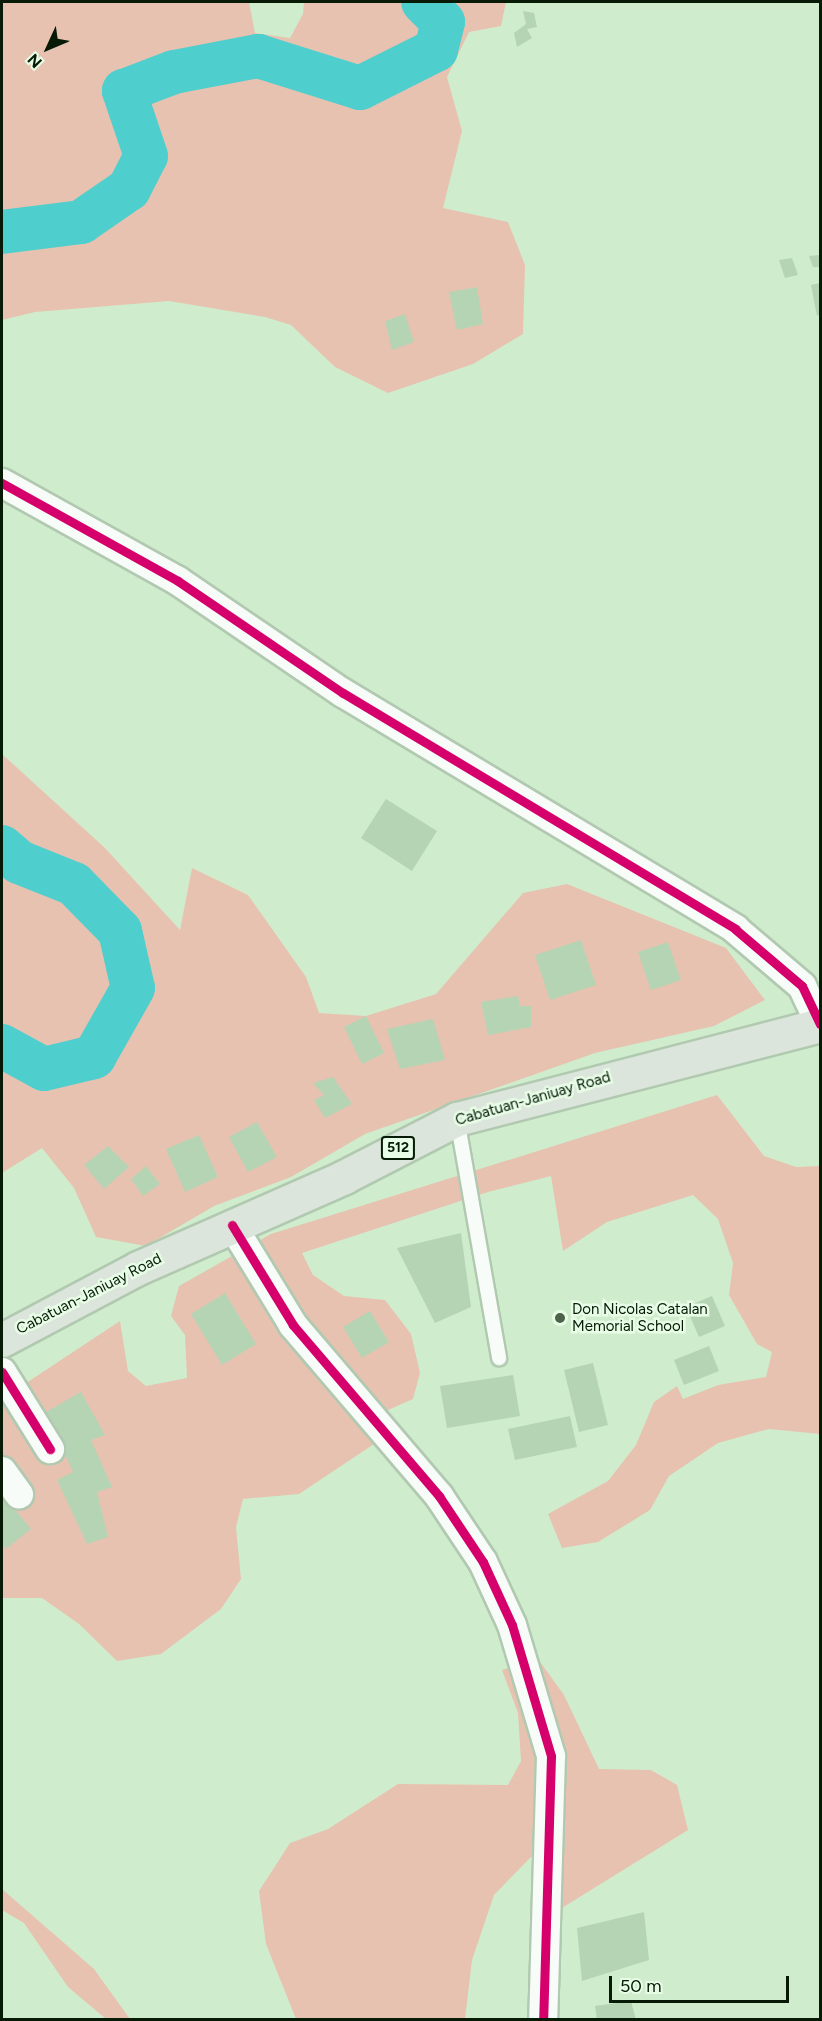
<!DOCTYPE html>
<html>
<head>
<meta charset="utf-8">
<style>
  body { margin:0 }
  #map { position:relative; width:822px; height:2021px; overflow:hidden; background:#cfedcd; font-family:Figtree,sans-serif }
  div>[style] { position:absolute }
  .green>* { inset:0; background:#e7c2b1 }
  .river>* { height:44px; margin:-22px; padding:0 22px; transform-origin:22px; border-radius:22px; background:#4ecfce }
  .building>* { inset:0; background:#b5d4b4 }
  .roads { filter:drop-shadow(2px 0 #b1c9b0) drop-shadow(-2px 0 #b1c9b0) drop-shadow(0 2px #b1c9b0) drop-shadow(0 -2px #b1c9b0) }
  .service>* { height:14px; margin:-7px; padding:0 7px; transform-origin:7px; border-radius:7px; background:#f8fcf8 }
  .minor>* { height:28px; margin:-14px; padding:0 14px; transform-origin:14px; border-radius:14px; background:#f8fcf8 }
  .primary>* { height:33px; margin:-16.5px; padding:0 16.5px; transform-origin:16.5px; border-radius:16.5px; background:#dce5db }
  .cycleway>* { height:9px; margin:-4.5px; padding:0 4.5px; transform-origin:4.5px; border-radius:4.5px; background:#d6006c }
  .dots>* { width:16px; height:16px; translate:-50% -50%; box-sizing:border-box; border:3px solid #e8fde6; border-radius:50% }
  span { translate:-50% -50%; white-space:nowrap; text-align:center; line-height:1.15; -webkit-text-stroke:5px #e8fde6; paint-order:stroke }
  .shield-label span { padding:2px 4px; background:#e8fde6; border:2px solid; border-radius:4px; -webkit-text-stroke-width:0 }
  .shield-label { font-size:14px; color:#061a06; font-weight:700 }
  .street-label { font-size:15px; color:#061a06 }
  .poi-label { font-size:15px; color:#061a06 }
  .left { translate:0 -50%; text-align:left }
  .frame { position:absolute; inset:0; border:3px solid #061a06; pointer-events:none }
  .north { position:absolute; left:18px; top:18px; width:60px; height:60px; -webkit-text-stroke:4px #e8fde6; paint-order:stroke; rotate:226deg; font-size:16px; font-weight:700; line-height:24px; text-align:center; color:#061a06 }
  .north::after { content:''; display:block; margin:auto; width:21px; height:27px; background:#061a06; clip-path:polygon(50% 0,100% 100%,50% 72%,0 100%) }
  .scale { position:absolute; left:609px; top:1976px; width:180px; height:27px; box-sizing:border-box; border:3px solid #061a06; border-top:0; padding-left:8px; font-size:18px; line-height:21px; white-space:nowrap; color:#061a06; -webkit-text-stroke:4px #e8fde6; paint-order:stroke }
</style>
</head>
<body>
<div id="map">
  <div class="green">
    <i style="clip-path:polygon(2px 2px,249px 2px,255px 33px,290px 38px,303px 14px,304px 2px,506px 2px,501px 26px,469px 32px,447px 77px,462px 131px,443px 208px,508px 222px,525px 265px,523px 334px,473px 364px,388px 393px,335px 367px,291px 325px,265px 317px,169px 301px,35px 312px,2px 320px)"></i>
    <i style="clip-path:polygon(2px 754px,105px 848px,180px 930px,192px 868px,248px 895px,306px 977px,319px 1013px,366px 1016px,436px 994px,523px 893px,567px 884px,726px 948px,765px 1000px,714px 1026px,595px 1053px,365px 1134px,291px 1177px,214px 1206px,146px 1246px,96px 1237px,74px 1188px,42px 1148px,2px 1173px)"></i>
    <i style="clip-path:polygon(717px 1095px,764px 1156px,796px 1167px,820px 1166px,820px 1434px,769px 1429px,718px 1443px,669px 1476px,650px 1510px,598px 1542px,562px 1548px,548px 1514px,608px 1481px,636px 1445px,654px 1402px,677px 1386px,683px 1399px,718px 1385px,766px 1377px,772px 1352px,757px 1344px,729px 1295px,733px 1263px,718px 1219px,693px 1195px,607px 1222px,563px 1251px,551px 1176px,488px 1192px,302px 1253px,313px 1275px,344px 1296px,385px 1300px,411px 1334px,420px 1373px,413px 1399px,388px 1410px,377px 1442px,299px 1494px,243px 1499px,236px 1527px,241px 1579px,221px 1609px,161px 1654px,117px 1661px,79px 1624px,42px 1598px,2px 1598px,2px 1401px,11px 1393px,120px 1321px,128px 1371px,146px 1386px,187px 1378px,185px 1335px,171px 1316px,179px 1286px,271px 1234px)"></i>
    <i style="clip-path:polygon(538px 1659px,564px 1695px,599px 1769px,651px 1770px,677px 1785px,688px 1830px,557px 1911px,556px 1865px,531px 1857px,494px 1895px,472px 1960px,465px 2019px,296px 2019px,266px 1944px,259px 1891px,290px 1843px,328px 1829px,398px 1784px,508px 1785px,521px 1761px,518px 1713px,502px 1670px)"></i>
    <i style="clip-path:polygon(2px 1889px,94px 1969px,130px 2019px,106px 2019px,68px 1987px,24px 1923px,2px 1910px)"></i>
  </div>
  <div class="river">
    <i style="left:2px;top:232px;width:80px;rotate:-7.2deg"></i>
    <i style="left:81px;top:222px;width:58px;rotate:-34.5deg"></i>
    <i style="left:129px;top:189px;width:37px;rotate:-63deg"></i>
    <i style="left:146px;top:156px;width:69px;rotate:-108.7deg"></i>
    <i style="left:124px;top:91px;width:53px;rotate:-20.8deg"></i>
    <i style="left:174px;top:72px;width:86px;rotate:-10.8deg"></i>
    <i style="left:258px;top:56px;width:107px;rotate:17.4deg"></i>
    <i style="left:360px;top:88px;width:85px;rotate:-26.6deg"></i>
    <i style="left:436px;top:50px;width:29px;rotate:-76deg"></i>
    <i style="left:443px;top:22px;width:28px;rotate:-135deg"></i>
    <i style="left:2px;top:847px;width:23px;rotate:41deg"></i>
    <i style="left:19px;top:862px;width:59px;rotate:21.8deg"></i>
    <i style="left:74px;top:884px;width:66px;rotate:45.6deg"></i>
    <i style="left:120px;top:931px;width:58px;rotate:77.2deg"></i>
    <i style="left:133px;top:988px;width:79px;rotate:119.5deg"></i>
    <i style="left:94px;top:1057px;width:51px;rotate:166.5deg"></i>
    <i style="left:44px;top:1069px;width:48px;rotate:-151.3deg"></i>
  </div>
  <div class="building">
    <i style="clip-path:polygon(523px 11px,534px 13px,537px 27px,527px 29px,532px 38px,517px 47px,514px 33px,526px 24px)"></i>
    <i style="clip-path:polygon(820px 255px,820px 267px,813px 267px,809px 256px)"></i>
    <i style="clip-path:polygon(792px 258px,798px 275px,785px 278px,779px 260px)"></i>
    <i style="clip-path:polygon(820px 283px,820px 314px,817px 316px,811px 285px)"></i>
    <i style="clip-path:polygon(477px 287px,483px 324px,457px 330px,449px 292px)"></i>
    <i style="clip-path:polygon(405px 314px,414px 342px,392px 350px,385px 321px)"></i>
    <i style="clip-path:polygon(386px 799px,437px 831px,412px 871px,361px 838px)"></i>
    <i style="clip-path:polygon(581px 940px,596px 985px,550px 1000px,535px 955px)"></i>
    <i style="clip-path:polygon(668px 942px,681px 980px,651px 990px,638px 952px)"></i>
    <i style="clip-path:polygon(518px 996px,520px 1006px,531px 1006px,531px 1027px,488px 1035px,481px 1002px)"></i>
    <i style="clip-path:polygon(366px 1016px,384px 1053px,362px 1064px,344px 1027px)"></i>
    <i style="clip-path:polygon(433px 1019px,445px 1060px,400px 1069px,387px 1029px)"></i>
    <i style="clip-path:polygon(333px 1077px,352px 1104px,325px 1118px,314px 1100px,324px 1095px,313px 1083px)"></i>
    <i style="clip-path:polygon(257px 1122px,277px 1157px,248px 1172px,229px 1137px)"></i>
    <i style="clip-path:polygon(199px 1135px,218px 1177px,185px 1192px,166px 1149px)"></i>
    <i style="clip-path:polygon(108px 1146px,129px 1167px,104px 1189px,84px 1165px)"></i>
    <i style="clip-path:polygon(146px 1166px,160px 1184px,143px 1196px,131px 1179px)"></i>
    <i style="clip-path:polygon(461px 1233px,471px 1307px,435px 1323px,397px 1248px)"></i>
    <i style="clip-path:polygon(225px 1293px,256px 1344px,222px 1365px,191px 1314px)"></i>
    <i style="clip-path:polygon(712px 1296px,725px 1326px,699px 1337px,686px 1307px)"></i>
    <i style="clip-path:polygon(370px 1311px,389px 1342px,362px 1358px,343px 1327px)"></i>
    <i style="clip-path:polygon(709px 1346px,719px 1371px,684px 1385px,674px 1360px)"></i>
    <i style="clip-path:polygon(593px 1363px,608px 1425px,579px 1432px,564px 1370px)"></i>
    <i style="clip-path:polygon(513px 1375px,520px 1416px,447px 1428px,440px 1386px)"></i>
    <i style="clip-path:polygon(81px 1392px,105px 1435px,91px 1440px,112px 1487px,97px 1492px,108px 1537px,87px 1544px,57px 1480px,73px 1472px,46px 1412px)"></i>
    <i style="clip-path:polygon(570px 1416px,577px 1447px,515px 1460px,508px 1429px)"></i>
    <i style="clip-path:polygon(7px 1500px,31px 1529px,6px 1549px,2px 1544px,2px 1504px)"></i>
    <i style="clip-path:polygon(644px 1912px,649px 1960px,582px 1981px,577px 1928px)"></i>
    <i style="clip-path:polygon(631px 2001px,636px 2020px,597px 2020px,595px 2006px)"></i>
  </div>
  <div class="roads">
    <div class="service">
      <i style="left:457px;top:1119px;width:243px;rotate:80deg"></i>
    </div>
    <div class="minor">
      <i style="left:2px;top:483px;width:201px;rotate:29.1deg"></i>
      <i style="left:178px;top:581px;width:199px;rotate:34.2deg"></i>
      <i style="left:343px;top:693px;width:458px;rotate:31deg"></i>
      <i style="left:735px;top:929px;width:88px;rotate:40.4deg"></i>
      <i style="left:802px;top:986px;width:42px;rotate:64.7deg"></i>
      <i style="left:232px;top:1225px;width:117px;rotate:58.6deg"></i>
      <i style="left:293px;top:1325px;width:225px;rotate:49.5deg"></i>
      <i style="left:439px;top:1496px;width:79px;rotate:56.3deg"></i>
      <i style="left:483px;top:1562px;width:69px;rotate:65.3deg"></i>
      <i style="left:512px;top:1625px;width:137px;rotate:73.4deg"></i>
      <i style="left:551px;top:1756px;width:264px;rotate:91.7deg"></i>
      <i style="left:2px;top:1372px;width:91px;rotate:58.1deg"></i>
      <i style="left:2px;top:1471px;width:29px;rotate:54deg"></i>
    </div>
    <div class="primary">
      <i style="left:2px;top:1340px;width:154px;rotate:-27.9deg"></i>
      <i style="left:138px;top:1268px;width:225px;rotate:-23.8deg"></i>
      <i style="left:344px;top:1177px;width:127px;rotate:-27.2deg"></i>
      <i style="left:457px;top:1119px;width:375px;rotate:-14.5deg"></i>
    </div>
  </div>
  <div class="cycleway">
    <i style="left:2px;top:483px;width:201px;rotate:29.1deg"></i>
    <i style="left:178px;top:581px;width:199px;rotate:34.2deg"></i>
    <i style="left:343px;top:693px;width:458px;rotate:31deg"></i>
    <i style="left:735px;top:929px;width:88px;rotate:40.4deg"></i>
    <i style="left:802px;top:986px;width:42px;rotate:64.7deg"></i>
    <i style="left:232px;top:1225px;width:117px;rotate:58.6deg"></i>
    <i style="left:293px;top:1325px;width:225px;rotate:49.5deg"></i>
    <i style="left:439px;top:1496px;width:79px;rotate:56.3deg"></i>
    <i style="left:483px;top:1562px;width:69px;rotate:65.3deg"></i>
    <i style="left:512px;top:1625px;width:137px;rotate:73.4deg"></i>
    <i style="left:551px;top:1756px;width:264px;rotate:91.7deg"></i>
    <i style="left:2px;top:1372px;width:91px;rotate:58.1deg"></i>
  </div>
  <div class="dots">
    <i style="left:560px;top:1318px;background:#4c644c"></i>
  </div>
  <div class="shield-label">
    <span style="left:398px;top:1148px">512</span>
  </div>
  <div class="street-label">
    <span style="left:533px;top:1099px;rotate:-16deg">Cabatuan-Janiuay Road</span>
    <span style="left:89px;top:1294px;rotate:-27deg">Cabatuan-Janiuay Road</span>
  </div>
  <div class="poi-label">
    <span class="left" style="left:572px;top:1318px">Don Nicolas Catalan<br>Memorial School</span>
  </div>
  <div class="frame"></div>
  <div class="north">N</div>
  <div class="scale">50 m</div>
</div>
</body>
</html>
